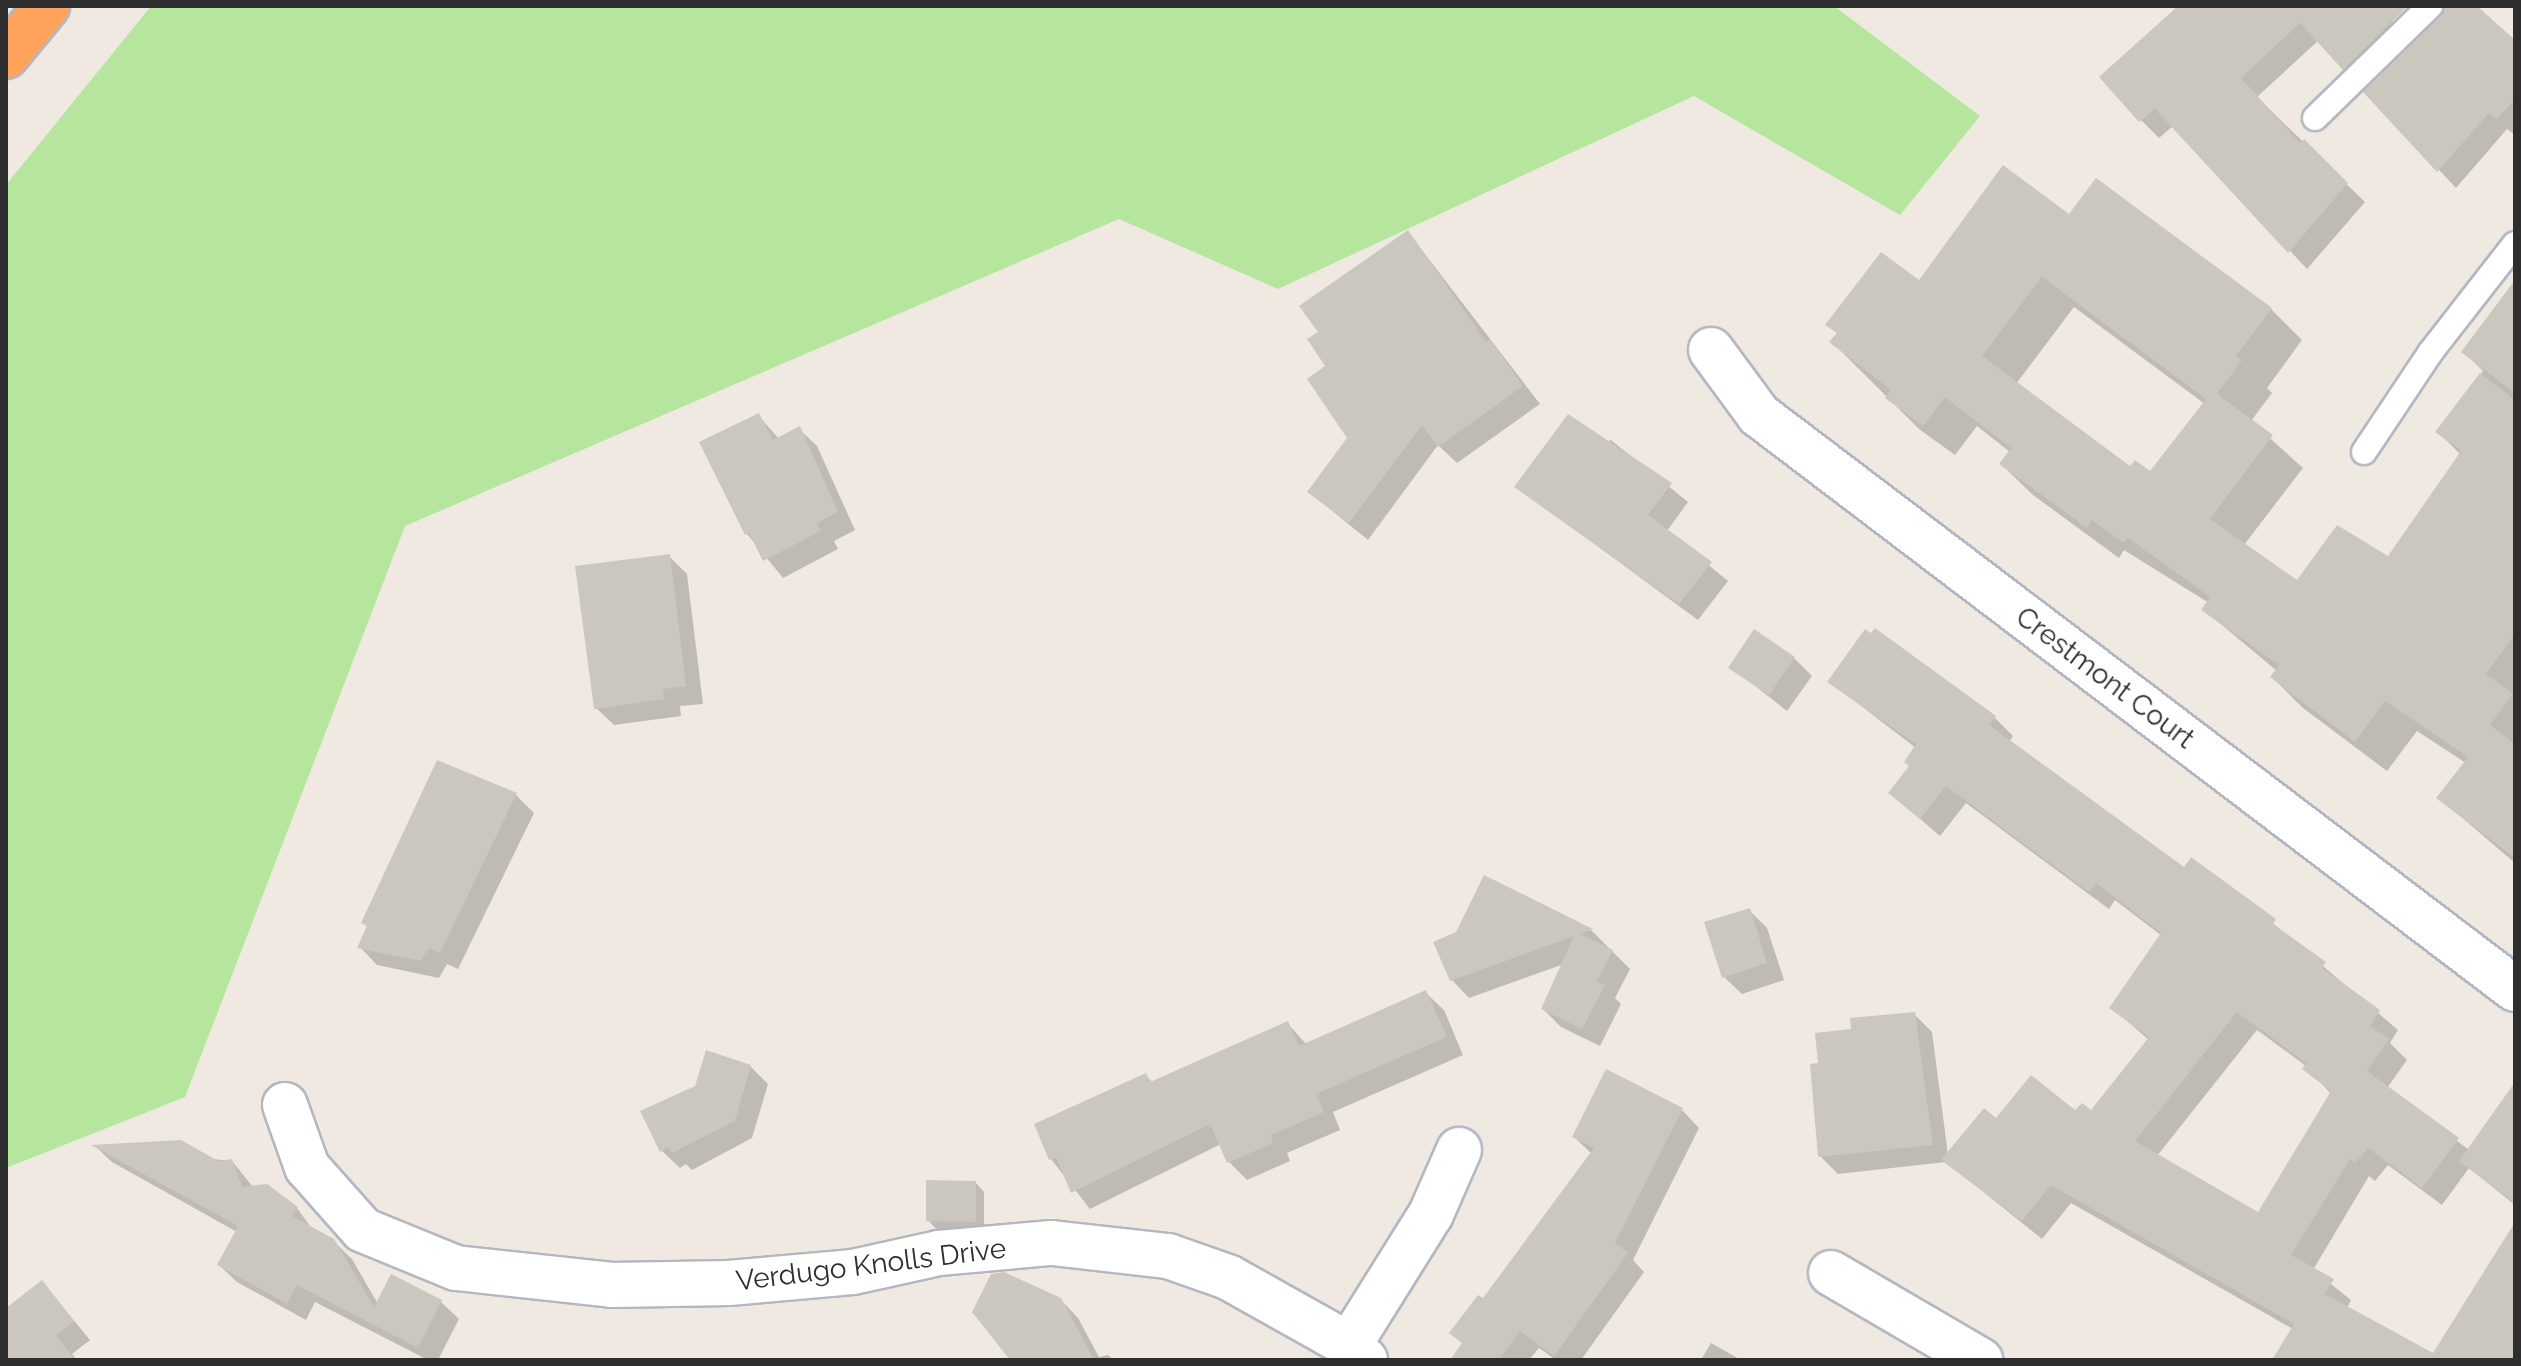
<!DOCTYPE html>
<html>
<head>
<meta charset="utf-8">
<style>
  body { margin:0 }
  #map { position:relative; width:2521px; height:1366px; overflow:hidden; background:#efe9e1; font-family:Raleway,sans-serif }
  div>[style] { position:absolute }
  .green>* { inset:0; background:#b6e59e }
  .shadow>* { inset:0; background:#0003 }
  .building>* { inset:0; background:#cbc7bf }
  .roads { filter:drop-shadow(2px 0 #b4b7c1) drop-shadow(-2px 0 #b4b7c1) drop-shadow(0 2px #b4b7c1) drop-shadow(0 -2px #b4b7c1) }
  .service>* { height:24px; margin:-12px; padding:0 12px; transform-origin:12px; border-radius:12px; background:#fff }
  .minor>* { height:44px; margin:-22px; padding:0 22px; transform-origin:22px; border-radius:22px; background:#fff }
  .motorway>* { height:44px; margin:-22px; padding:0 22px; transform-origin:22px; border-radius:22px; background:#ffa35c }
  span { translate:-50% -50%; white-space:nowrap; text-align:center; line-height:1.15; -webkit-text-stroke:6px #fff; paint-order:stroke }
  .street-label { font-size:28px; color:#2e2e2e }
  .frame { position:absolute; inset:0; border:8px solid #2e2e2e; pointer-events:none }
</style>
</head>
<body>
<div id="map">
  <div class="green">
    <i style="clip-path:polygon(151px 6px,1834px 6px,1980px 116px,1900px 215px,1694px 96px,1278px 289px,1119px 219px,405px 526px,185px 1097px,6px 1168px,6px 185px)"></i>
  </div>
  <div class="shadow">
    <i style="clip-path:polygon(2181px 6px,2378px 6px,2409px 40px,2362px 86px,2319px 40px,2257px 97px,2365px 202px,2307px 269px,2173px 126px,2159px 138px,2141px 120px)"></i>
    <i style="clip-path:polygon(2460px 6px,2474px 6px,2515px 42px,2515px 135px,2507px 129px,2456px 188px,2366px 92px)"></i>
    <i style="clip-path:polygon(evenodd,2069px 217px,2271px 309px,2302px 340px,2267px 388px,2272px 393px,2251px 421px,2303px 468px,2244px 545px,2297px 583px,2388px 559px,2461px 455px,2438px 432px,2483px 371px,2464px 352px,2515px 283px,2515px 863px,2439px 798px,2466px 763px,2417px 731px,2387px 771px,2303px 708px,2272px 677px,2277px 671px,2204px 610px,2209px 603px,2124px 550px,2119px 558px,2033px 495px,2001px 464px,2010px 452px,1977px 426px,1955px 455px,1919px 429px,1832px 342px,1838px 334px,1828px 325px,2069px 217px,2074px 307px,2205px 404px,2150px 474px,2130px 469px,2016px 384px,2074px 307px)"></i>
    <i style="clip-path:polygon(1408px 232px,1540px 404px,1457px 463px,1438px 445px,1368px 540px,1309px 492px,1350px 438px,1320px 332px)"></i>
    <i style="clip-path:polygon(758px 415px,779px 439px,799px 429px,817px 446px,855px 530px,834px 541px,838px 549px,783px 578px,747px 534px)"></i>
    <i style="clip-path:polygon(1611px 440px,1688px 502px,1667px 531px,1728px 581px,1698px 620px,1517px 487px)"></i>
    <i style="clip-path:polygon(669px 556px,687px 574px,703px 704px,680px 706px,681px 716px,614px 725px,596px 708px)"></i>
    <i style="clip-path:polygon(1794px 658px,1812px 676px,1787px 711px,1731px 667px)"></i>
    <i style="clip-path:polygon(evenodd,1830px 682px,1994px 717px,2013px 736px,2009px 742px,2184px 869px,2235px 891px,2398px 1030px,2390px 1043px,2407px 1060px,2387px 1088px,2469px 1150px,2515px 1098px,2515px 1205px,2469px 1168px,2442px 1205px,2388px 1165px,2375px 1181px,2369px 1176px,2313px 1270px,2351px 1300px,2347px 1308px,2434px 1356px,2515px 1228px,2515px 1360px,2275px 1360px,2293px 1329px,2071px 1203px,2042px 1239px,1946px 1162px,1838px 1174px,1820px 1156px,1820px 1064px,1853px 1031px,1914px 1014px,1932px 1032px,1948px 1155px,1997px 1121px,2092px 1113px,2149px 1040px,2112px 1008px,2162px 936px,2115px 900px,2109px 909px,1966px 803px,1940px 836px,1890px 793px,1911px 766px,1916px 748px,1830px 682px,2257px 1030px,2306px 1066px,2331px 1094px,2259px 1214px,2157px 1156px,2257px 1030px)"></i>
    <i style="clip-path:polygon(516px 795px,534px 813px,458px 969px,447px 964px,439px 978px,377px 965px,360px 947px,368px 928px,363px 922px)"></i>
    <i style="clip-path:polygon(1485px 878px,1592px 931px,1630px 969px,1615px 998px,1621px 1004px,1600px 1046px,1561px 1027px,1543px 1009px,1564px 964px,1469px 998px,1452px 980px,1458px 933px)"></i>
    <i style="clip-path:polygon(1749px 910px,1767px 928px,1784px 980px,1742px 994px,1724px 977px)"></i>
    <i style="clip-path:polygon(1426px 993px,1444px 1010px,1463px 1055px,1333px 1112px,1340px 1130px,1287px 1153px,1290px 1161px,1247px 1180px,1229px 1162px,1221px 1144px,1090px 1209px,1051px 1159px,1037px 1125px,1145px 1075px,1153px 1083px,1288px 1024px,1307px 1045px)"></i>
    <i style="clip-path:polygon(750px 1066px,768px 1084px,752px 1138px,692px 1170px,686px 1164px,680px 1168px,662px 1151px)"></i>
    <i style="clip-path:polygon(1682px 1110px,1699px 1128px,1633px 1260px,1644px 1272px,1581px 1360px,1556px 1360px,1539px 1348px,1529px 1360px,1483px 1360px,1484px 1301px,1592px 1154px,1574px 1137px)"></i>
    <i style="clip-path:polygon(96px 1147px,232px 1161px,253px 1187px,267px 1186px,297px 1208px,312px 1229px,333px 1241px,352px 1259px,378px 1304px,441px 1302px,459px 1319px,438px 1360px,428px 1360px,315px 1302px,306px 1320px,237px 1282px,219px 1265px,237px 1232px,112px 1162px)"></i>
    <i style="clip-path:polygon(976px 1183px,984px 1192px,984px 1230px,936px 1229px,928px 1220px)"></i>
    <i style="clip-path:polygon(42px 1282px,90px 1340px,72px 1354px,77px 1360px,6px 1360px,6px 1309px)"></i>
    <i style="clip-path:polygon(1060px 1299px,1078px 1318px,1099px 1357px,1108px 1355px,1114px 1360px,1013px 1360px)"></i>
    <i style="clip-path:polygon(1711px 1343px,1741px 1360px,1701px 1360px)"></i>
  </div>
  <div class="building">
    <i style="clip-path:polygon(2178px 6px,2408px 6px,2343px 70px,2300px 23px,2241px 78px,2300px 143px,2304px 139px,2348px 183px,2288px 253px,2155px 109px,2139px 122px,2099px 77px)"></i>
    <i style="clip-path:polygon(2445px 6px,2477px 6px,2515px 40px,2515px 99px,2497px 119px,2489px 113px,2437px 172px,2363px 92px,2440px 17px)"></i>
    <i style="clip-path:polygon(evenodd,2003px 165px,2069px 214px,2096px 178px,2272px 308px,2236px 356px,2242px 360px,2217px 394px,2273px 435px,2210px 519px,2297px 580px,2337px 525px,2388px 556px,2461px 451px,2435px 432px,2480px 373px,2515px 400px,2515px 634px,2486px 674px,2513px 694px,2490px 725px,2515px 744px,2515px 858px,2436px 798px,2468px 757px,2385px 701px,2355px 742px,2270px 677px,2279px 665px,2201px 610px,2210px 597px,2128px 538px,2124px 543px,2092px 520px,2087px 528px,1999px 464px,2011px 448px,1945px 397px,1923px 426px,1885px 398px,1891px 390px,1829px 342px,1837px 333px,1825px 325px,1881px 252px,1919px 280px,2003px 165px,2042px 277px,2206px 399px,2150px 471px,2135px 460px,2130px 466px,1982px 356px,2042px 277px)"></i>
    <i style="clip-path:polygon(1408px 230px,1486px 342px,1490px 339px,1523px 386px,1438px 447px,1422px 425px,1349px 523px,1307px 492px,1347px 438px,1307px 379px,1325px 366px,1307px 339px,1318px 332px,1299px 306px)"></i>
    <i style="clip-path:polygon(2515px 280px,2515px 393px,2461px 352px)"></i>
    <i style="clip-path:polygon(759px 413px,773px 440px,800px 426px,838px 512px,817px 523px,821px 531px,763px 561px,749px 533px,745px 535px,699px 442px)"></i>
    <i style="clip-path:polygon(1568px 414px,1672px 483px,1648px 515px,1712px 562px,1679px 604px,1514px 487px)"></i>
    <i style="clip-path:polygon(670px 554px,686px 686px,663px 689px,664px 699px,594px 709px,575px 566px)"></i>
    <i style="clip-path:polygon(evenodd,1875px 628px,1996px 716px,1989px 725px,2184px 867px,2191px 857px,2276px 919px,2273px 924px,2326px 962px,2322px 968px,2380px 1010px,2370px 1026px,2389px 1039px,2367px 1071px,2459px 1138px,2422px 1188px,2368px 1148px,2355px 1163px,2350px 1159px,2291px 1255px,2334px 1279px,2325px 1294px,2433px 1353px,2515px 1222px,2515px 1360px,2272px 1360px,2294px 1324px,2051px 1185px,2022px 1221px,1941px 1160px,1984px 1108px,1996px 1118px,2031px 1075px,2075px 1110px,2082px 1103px,2091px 1110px,2149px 1037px,2109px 1008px,2161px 933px,2096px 883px,2089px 892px,1946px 786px,1920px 819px,1888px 793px,1909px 766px,1904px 762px,1916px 744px,1827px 682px,1865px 629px,1871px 633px,1875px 628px,2237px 1012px,2306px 1063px,2302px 1069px,2331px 1091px,2258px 1212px,2135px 1141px,2237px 1012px)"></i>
    <i style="clip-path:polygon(1754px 629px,1795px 657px,1769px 695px,1728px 668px)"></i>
    <i style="clip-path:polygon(437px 760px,517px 793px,440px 953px,429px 948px,420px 961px,357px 948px,367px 926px,361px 923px)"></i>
    <i style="clip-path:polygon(1484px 875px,1593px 929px,1580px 934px,1613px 950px,1597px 981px,1605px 985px,1582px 1029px,1541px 1009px,1574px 936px,1450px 981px,1433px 942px,1456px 932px)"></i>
    <i style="clip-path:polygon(1750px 908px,1767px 963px,1722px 978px,1704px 922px)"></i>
    <i style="clip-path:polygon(1426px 990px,1447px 1037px,1316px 1094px,1324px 1112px,1271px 1135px,1273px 1143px,1227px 1163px,1210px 1124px,1071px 1193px,1056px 1157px,1049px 1160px,1034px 1124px,1146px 1073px,1150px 1082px,1288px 1021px,1299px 1046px)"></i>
    <i style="clip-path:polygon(1915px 1012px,1933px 1145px,1818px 1157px,1810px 1064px,1818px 1063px,1815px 1033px,1851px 1029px,1850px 1018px)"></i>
    <i style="clip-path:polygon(706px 1050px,751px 1065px,735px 1121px,672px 1153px,668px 1147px,660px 1152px,640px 1111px,695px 1086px)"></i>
    <i style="clip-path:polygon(1606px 1069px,1683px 1108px,1615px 1243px,1628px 1253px,1554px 1356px,1520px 1331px,1499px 1360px,1450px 1360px,1462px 1343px,1449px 1333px,1478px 1295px,1483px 1298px,1594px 1148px,1572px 1137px)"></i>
    <i style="clip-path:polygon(2515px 1082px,2515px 1203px,2459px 1161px)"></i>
    <i style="clip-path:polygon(181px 1140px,218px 1161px,232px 1159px,242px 1187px,267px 1184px,298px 1207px,292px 1216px,334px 1239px,374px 1307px,391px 1274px,442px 1300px,418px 1348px,297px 1285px,287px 1304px,217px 1265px,238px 1226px,91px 1145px)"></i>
    <i style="clip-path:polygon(926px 1180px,976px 1181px,976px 1222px,926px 1221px)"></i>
    <i style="clip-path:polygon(1004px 1272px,1061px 1298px,1094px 1360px,1010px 1360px,972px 1312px,991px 1274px)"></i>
    <i style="clip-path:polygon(42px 1280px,74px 1321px,56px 1335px,75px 1360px,6px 1360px,6px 1308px)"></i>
  </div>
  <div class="roads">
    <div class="service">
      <i style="left:2315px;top:118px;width:161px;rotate:-44.2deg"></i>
      <i style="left:2364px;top:452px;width:119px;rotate:-56.3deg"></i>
      <i style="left:2430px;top:353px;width:138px;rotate:-52.1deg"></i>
    </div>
    <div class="minor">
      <i style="left:1711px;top:350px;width:81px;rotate:53.6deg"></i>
      <i style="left:1759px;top:415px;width:949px;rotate:37.21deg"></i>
      <i style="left:285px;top:1105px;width:66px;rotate:70.5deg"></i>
      <i style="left:307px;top:1167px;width:84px;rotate:48.4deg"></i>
      <i style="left:363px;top:1230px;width:100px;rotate:22.2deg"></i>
      <i style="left:456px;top:1268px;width:157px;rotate:6.2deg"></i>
      <i style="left:612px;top:1285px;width:117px;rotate:-1deg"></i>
      <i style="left:729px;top:1283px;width:124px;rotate:-5.1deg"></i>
      <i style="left:853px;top:1272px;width:88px;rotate:-12.5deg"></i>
      <i style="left:939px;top:1253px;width:113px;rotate:-5.1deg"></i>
      <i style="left:1052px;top:1243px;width:117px;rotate:6.4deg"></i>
      <i style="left:1168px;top:1256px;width:64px;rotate:19.3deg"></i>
      <i style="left:1228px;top:1277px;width:139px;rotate:29.3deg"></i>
      <i style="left:1349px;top:1345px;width:22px;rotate:43deg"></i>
      <i style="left:1831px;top:1273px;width:173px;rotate:30.3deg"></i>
      <i style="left:1349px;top:1345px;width:155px;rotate:-58deg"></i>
      <i style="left:1431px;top:1214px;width:70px;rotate:-66.4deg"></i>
    </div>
    <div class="motorway">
      <i style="left:6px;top:56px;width:65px;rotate:-50.6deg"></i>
    </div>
  </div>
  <div class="street-label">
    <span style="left:2105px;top:678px;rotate:37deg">Crestmont Court</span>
    <span style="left:871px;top:1265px;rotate:-7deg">Verdugo Knolls Drive</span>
  </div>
  <div class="frame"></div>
</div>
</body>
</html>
